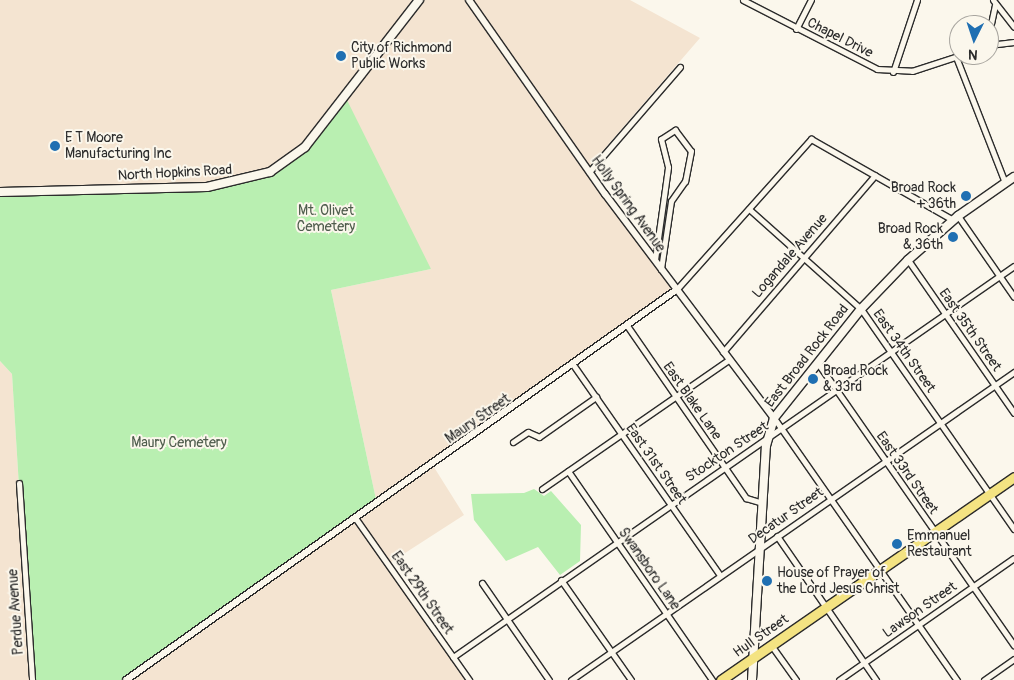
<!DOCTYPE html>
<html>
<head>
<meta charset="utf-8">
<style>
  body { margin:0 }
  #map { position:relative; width:1014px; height:680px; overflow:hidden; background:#fbf7ec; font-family:Pangolin,sans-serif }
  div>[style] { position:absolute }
  .built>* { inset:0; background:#f4e4d1 }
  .green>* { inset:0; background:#b9efb1 }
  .roads { filter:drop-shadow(1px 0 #2b2b2b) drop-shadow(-1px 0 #2b2b2b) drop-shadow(0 1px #2b2b2b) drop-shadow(0 -1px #2b2b2b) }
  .minor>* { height:5px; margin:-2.5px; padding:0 2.5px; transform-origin:2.5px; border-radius:2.5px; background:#fbf7ec }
  .tertiary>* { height:6px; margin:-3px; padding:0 3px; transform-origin:3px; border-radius:3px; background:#fbf7ec }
  .secondary>* { height:8px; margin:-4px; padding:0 4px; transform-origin:4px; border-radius:4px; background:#fbf7ec }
  .primary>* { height:9px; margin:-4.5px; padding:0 4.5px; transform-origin:4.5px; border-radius:4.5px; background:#f4e382 }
  .dots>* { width:14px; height:14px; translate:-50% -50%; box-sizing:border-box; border:2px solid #fbf7ec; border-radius:50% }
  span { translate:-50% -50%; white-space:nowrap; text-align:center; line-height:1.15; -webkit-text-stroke:4px #fbf7ec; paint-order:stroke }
  .street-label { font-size:14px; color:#2b2b2b }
  .poi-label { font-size:14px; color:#2b2b2b }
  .left { translate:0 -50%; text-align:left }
  .right { translate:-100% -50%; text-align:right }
  .park-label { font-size:14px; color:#4e5c4c }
  .north { position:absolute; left:949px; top:15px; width:50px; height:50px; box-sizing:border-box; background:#fbf7ec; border:1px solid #a8a59f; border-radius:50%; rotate:184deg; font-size:14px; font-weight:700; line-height:20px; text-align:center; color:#2b2b2b }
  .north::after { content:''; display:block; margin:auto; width:18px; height:22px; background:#1f6fb2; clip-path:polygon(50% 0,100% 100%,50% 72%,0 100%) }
</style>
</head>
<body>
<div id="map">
  <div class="built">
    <i style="clip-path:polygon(0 0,630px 0,700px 38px,587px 169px,677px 290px,432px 464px,464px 515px,388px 564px,469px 680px,125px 680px,377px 504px,331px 290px,431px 269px,305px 145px,268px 171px,224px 184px,0 194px)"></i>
    <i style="clip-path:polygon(0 361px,12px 374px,31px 680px,0 680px)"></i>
  </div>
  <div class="green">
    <i style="clip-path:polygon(345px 96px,431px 269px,331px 290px,377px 504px,125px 680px,31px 680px,12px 374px,0 361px,0 194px,200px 187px,247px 179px,289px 160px)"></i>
    <i style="clip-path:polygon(534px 489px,544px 496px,551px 491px,581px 525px,580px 561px,560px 575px,538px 547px,506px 561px,474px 520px,471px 494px,524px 493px)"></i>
  </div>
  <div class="roads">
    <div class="minor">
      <i style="left:743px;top:0;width:151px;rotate:27.2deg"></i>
      <i style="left:877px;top:69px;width:35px;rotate:3deg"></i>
      <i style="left:912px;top:71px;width:52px;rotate:-18.1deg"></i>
      <i style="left:993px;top:0;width:34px;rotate:52deg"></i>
      <i style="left:796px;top:29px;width:33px;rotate:-63deg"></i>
      <i style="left:989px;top:33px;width:30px;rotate:-78deg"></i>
      <i style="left:989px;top:45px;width:25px;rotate:-7deg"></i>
      <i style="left:956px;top:57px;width:135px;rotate:68.7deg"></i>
      <i style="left:893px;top:72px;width:76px;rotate:-71.6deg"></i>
      <i style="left:589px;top:172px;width:139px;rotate:-49.1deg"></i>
      <i style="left:749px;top:209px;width:150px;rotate:41.8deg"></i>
      <i style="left:861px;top:309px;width:268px;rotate:55.2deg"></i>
      <i style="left:958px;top:216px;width:98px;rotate:55.3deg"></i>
      <i style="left:655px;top:260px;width:94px;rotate:-82deg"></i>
      <i style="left:668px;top:167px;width:29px;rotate:-104deg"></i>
      <i style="left:661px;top:139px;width:17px;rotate:-33deg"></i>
      <i style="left:675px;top:130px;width:26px;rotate:53deg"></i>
      <i style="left:691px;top:151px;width:31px;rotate:101deg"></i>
      <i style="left:685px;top:181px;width:24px;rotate:125deg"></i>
      <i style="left:671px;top:201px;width:69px;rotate:98.4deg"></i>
      <i style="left:908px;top:260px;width:186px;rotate:55.3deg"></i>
      <i style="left:676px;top:290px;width:203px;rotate:-48.2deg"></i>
      <i style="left:811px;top:139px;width:163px;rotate:29.7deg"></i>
      <i style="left:628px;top:327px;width:208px;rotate:55.4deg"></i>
      <i style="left:746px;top:498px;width:17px;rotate:17deg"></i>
      <i style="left:723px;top:352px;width:233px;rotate:-49.3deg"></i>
      <i style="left:817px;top:362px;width:345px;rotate:55.2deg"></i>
      <i style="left:574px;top:366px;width:255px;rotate:55.1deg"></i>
      <i style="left:774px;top:418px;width:320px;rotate:55.1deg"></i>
      <i style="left:513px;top:442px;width:18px;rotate:-34deg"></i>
      <i style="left:528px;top:432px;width:12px;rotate:24deg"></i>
      <i style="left:539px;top:437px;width:70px;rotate:-35.1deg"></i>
      <i style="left:568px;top:471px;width:254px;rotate:55.4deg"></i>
      <i style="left:19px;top:483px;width:197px;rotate:86.2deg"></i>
      <i style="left:542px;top:489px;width:226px;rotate:-34.7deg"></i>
      <i style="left:356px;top:519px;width:197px;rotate:54.9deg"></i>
      <i style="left:777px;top:536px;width:175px;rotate:55.5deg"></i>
      <i style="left:561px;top:580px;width:122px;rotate:55deg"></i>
      <i style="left:482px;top:583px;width:118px;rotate:55.4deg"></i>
      <i style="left:771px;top:645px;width:43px;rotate:54.5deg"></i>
      <i style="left:453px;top:657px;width:684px;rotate:-34.88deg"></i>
      <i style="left:571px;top:680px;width:540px;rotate:-34.81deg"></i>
      <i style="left:839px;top:680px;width:213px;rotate:-34.9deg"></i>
      <i style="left:984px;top:680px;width:37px;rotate:-35deg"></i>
    </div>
    <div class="tertiary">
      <i style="left:469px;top:0;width:237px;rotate:55deg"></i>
      <i style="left:605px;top:194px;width:281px;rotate:53deg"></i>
      <i style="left:126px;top:680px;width:674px;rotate:-35.34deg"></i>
    </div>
    <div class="secondary">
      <i style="left:0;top:192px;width:207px;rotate:-1.4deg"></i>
      <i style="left:207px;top:187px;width:65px;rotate:-13.4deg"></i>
      <i style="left:270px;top:172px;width:43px;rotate:-35.5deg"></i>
      <i style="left:305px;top:147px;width:186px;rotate:-52.2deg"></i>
      <i style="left:752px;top:680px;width:234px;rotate:-86.6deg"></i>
      <i style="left:766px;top:446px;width:29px;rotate:-74deg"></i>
      <i style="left:774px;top:418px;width:139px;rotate:-51.4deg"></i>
      <i style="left:861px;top:309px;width:68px;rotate:-46.2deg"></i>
      <i style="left:908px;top:260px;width:67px;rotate:-41.3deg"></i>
      <i style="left:958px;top:216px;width:68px;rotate:-34.9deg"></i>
    </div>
    <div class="primary">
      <i style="left:721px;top:680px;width:356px;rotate:-34.7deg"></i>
    </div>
  </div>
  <div class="dots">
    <i style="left:341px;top:56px;background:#1f6fb2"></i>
    <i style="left:55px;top:146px;background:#1f6fb2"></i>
    <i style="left:966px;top:196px;background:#1f6fb2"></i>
    <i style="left:953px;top:237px;background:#1f6fb2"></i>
    <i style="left:813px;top:379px;background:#1f6fb2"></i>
    <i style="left:897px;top:544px;background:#1f6fb2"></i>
    <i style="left:767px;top:581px;background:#1f6fb2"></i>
  </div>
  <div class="street-label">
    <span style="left:840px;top:38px;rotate:27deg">Chapel Drive</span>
    <span style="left:175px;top:173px;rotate:-3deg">North Hopkins Road</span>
    <span style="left:628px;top:204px;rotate:54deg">Holly Spring Avenue</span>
    <span style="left:790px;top:256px;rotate:-49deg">Logandale Avenue</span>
    <span style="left:970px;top:330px;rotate:55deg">East 35th Street</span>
    <span style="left:904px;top:351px;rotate:55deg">East 34th Street</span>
    <span style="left:807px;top:356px;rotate:-52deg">East Broad Rock Road</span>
    <span style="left:692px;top:401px;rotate:55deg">East Blake Lane</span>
    <span style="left:478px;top:419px;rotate:-35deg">Maury Street</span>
    <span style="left:727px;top:452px;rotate:-34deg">Stockton Street</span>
    <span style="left:656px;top:464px;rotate:55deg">East 31st Street</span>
    <span style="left:907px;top:473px;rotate:55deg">East 33rd Street</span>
    <span style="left:786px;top:516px;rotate:-35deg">Decatur Street</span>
    <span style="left:649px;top:569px;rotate:55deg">Swansboro Lane</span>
    <span style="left:422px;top:593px;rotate:55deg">East 29th Street</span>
    <span style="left:920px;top:610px;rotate:-35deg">Lawson Street</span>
    <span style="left:16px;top:612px;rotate:-94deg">Perdue Avenue</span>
    <span style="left:761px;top:636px;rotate:-35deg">Hull Street</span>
  </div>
  <div class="poi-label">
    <span class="left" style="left:351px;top:56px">City of Richmond<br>Public Works</span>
    <span class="left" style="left:65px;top:146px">E T Moore<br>Manufacturing Inc</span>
    <span class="right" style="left:956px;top:196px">Broad Rock<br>+ 36th</span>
    <span class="right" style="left:943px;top:237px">Broad Rock<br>&amp; 36th</span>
    <span class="left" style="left:823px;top:379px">Broad Rock<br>&amp; 33rd</span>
    <span class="left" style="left:907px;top:544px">Emmanuel<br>Restaurant</span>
    <span class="left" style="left:777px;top:581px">House of Prayer of<br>the Lord Jesus Christ</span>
  </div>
  <div class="park-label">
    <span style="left:326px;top:219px">Mt. Olivet<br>Cemetery</span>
    <span style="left:179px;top:443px">Maury Cemetery</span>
  </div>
  <div class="north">N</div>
</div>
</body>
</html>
